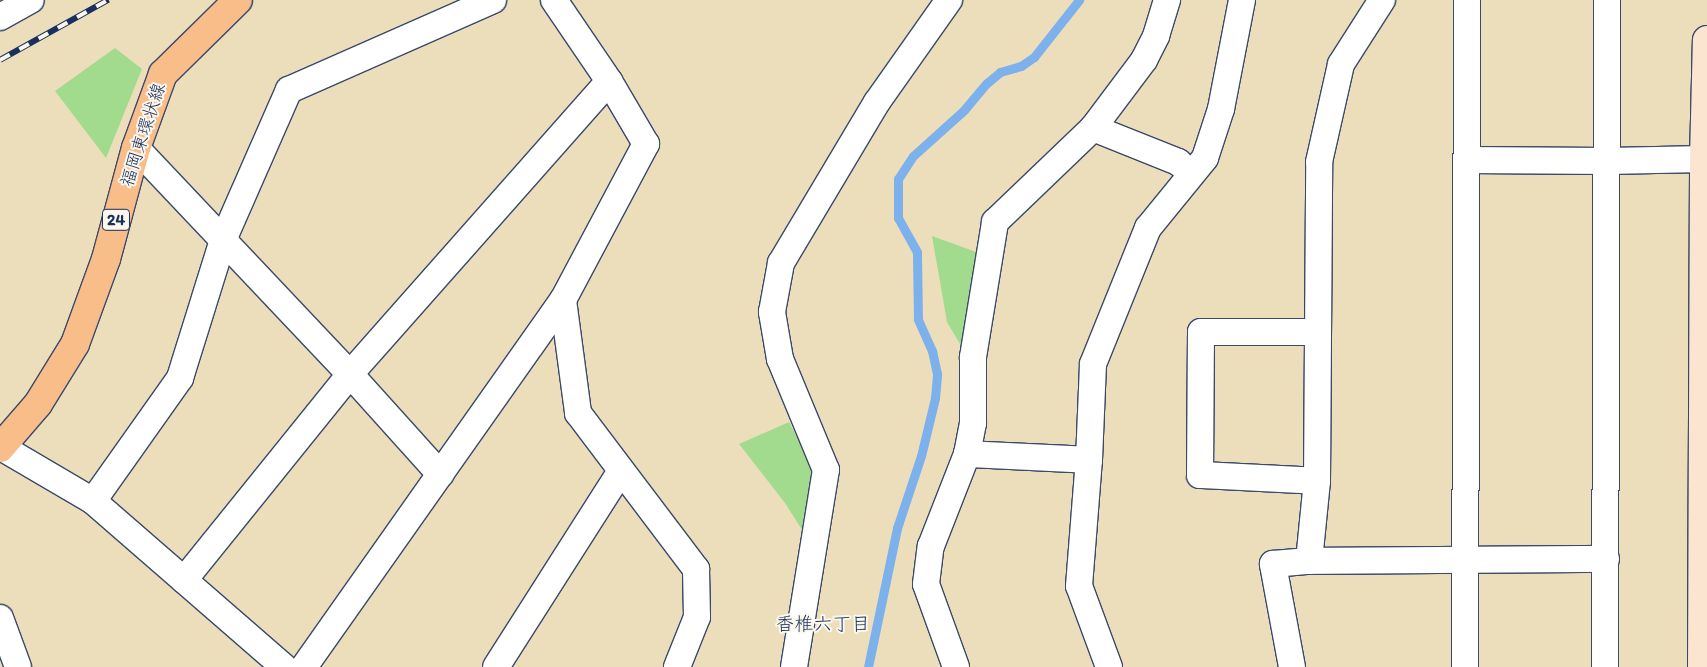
<!DOCTYPE html>
<html>
<head>
<meta charset="utf-8">
<style>
  body { margin:0 }
  #map { position:relative; width:1707px; height:667px; overflow:hidden; background:#ecdebb; font-family:Itim,"Klee One",sans-serif }
  div>[style] { position:absolute }
  .green>* { inset:0; background:#a2db8d }
  .stream>* { height:9px; margin:-4.5px; padding:0 4.5px; transform-origin:4.5px; border-radius:4.5px; background:#7db1eb }
  .roads { filter:drop-shadow(1px 0 #3a496c) drop-shadow(-1px 0 #3a496c) drop-shadow(0 1px #3a496c) drop-shadow(0 -1px #3a496c) }
  .street>* { height:26px; margin:-13px; padding:0 13px; transform-origin:13px; border-radius:13px; background:#fff }
  .secondary>* { height:28px; margin:-14px; padding:0 14px; transform-origin:14px; border-radius:14px; background:#fce5d0 }
  .primary>* { height:28px; margin:-14px; padding:0 14px; transform-origin:14px; border-radius:14px; background:#f8bd89 }
  .rail>* { height:5.5px; margin-top:-2.75px; transform-origin:0; background:repeating-linear-gradient(90deg,#fbf7ec 0 11px,#1b2f5e 0 22px); box-sizing:border-box; border-block:1px solid #1b2f5e }
  span { translate:-50% -50%; white-space:nowrap; text-align:center; line-height:1.15; -webkit-text-stroke:4px #fbf7ec; paint-order:stroke }
  .shield-label span { padding:1px 4px; background:#fbf7ec; border:1px solid; border-radius:4px; -webkit-text-stroke-width:0 }
  .shield-label { font-size:16px; color:#1b2f5e; font-weight:700 }
  .street-label { font-size:18px; color:#1b2f5e }
  .neighbourhood-label { font-size:19px; color:#1b2f5e }
</style>
</head>
<body>
<div id="map">
  <div class="green">
    <i style="clip-path:polygon(115px 48px,142px 69px,106px 158px,55px 91px)"></i>
    <i style="clip-path:polygon(932px 236px,979px 253px,967px 356px,947px 322px)"></i>
    <i style="clip-path:polygon(789px 422px,816px 473px,804px 533px,785px 503px,739px 444px)"></i>
  </div>
  <div class="stream">
    <i style="left:868px;top:667px;width:142px;rotate:-78.2deg"></i>
    <i style="left:897px;top:528px;width:76px;rotate:-71.6deg"></i>
    <i style="left:921px;top:456px;width:60px;rotate:-76.4deg"></i>
    <i style="left:935px;top:398px;width:24px;rotate:-85deg"></i>
    <i style="left:937px;top:374px;width:24px;rotate:-102deg"></i>
    <i style="left:932px;top:351px;width:35px;rotate:-114deg"></i>
    <i style="left:918px;top:319px;width:67px;rotate:-90.9deg"></i>
    <i style="left:917px;top:252px;width:39px;rotate:-119deg"></i>
    <i style="left:898px;top:218px;width:39px;rotate:-90deg"></i>
    <i style="left:898px;top:179px;width:27px;rotate:-57deg"></i>
    <i style="left:913px;top:156px;width:69px;rotate:-42deg"></i>
    <i style="left:964px;top:110px;width:35px;rotate:-50deg"></i>
    <i style="left:987px;top:83px;width:17px;rotate:-40deg"></i>
    <i style="left:1000px;top:72px;width:22px;rotate:-16deg"></i>
    <i style="left:1021px;top:66px;width:16px;rotate:-35deg"></i>
    <i style="left:1034px;top:57px;width:73px;rotate:-51.7deg"></i>
  </div>
  <div class="roads">
    <div class="street">
      <i style="left:0;top:17px;width:35px;rotate:-29deg"></i>
      <i style="left:1093px;top:128px;width:92px;rotate:21.8deg"></i>
      <i style="left:1178px;top:162px;width:18px;rotate:41deg"></i>
      <i style="left:136px;top:148px;width:311px;rotate:46.6deg"></i>
      <i style="left:350px;top:374px;width:135px;rotate:48deg"></i>
      <i style="left:1466px;top:160px;width:142px;rotate:0.4deg"></i>
      <i style="left:1608px;top:161px;width:96px;rotate:-1.2deg"></i>
      <i style="left:563px;top:300px;width:114px;rotate:82.4deg"></i>
      <i style="left:578px;top:413px;width:196px;rotate:52.9deg"></i>
      <i style="left:696px;top:569px;width:48px;rotate:88.8deg"></i>
      <i style="left:697px;top:617px;width:54px;rotate:111.8deg"></i>
      <i style="left:1317px;top:332px;width:116px;rotate:180deg"></i>
      <i style="left:1201px;top:332px;width:143px;rotate:90.4deg"></i>
      <i style="left:1200px;top:475px;width:117px;rotate:2.9deg"></i>
      <i style="left:1px;top:447px;width:107px;rotate:30.4deg"></i>
      <i style="left:93px;top:501px;width:253px;rotate:41deg"></i>
      <i style="left:967px;top:454px;width:122px;rotate:2.8deg"></i>
      <i style="left:93px;top:501px;width:151px;rotate:-54.7deg"></i>
      <i style="left:180px;top:378px;width:145px;rotate:-72.7deg"></i>
      <i style="left:223px;top:240px;width:164px;rotate:-66.3deg"></i>
      <i style="left:289px;top:90px;width:223px;rotate:-23.8deg"></i>
      <i style="left:1309px;top:561px;width:297px;rotate:-0.4deg"></i>
      <i style="left:184px;top:580px;width:265px;rotate:-51.1deg"></i>
      <i style="left:350px;top:374px;width:391px;rotate:-48.5deg"></i>
      <i style="left:0;top:618px;width:52px;rotate:69.8deg"></i>
      <i style="left:304px;top:667px;width:449px;rotate:-54.8deg"></i>
      <i style="left:563px;top:300px;width:177px;rotate:-62deg"></i>
      <i style="left:646px;top:144px;width:73px;rotate:-120.4deg"></i>
      <i style="left:609px;top:81px;width:98px;rotate:-124.2deg"></i>
      <i style="left:496px;top:667px;width:231px;rotate:-57.5deg"></i>
      <i style="left:794px;top:667px;width:200px;rotate:-80.8deg"></i>
      <i style="left:826px;top:470px;width:120px;rotate:-112.5deg"></i>
      <i style="left:780px;top:359px;width:48px;rotate:-99.7deg"></i>
      <i style="left:772px;top:312px;width:50px;rotate:-79.6deg"></i>
      <i style="left:781px;top:263px;width:187px;rotate:-59.2deg"></i>
      <i style="left:877px;top:102px;width:125px;rotate:-54.8deg"></i>
      <i style="left:956px;top:667px;width:88px;rotate:-109.9deg"></i>
      <i style="left:926px;top:584px;width:38px;rotate:-83deg"></i>
      <i style="left:931px;top:546px;width:99px;rotate:-68.6deg"></i>
      <i style="left:967px;top:454px;width:32px;rotate:-79deg"></i>
      <i style="left:973px;top:423px;width:66px;rotate:-90deg"></i>
      <i style="left:973px;top:357px;width:137px;rotate:-80.7deg"></i>
      <i style="left:995px;top:222px;width:136px;rotate:-43.8deg"></i>
      <i style="left:1093px;top:128px;width:85px;rotate:-53.1deg"></i>
      <i style="left:1144px;top:60px;width:27px;rotate:-63deg"></i>
      <i style="left:1156px;top:36px;width:38px;rotate:-73deg"></i>
      <i style="left:1109px;top:667px;width:86px;rotate:-110.3deg"></i>
      <i style="left:1079px;top:586px;width:126px;rotate:-85.5deg"></i>
      <i style="left:1089px;top:460px;width:96px;rotate:-87.6deg"></i>
      <i style="left:1093px;top:364px;width:147px;rotate:-68deg"></i>
      <i style="left:1148px;top:228px;width:90px;rotate:-50.8deg"></i>
      <i style="left:1205px;top:158px;width:52px;rotate:-71.9deg"></i>
      <i style="left:1221px;top:109px;width:111px;rotate:-79.1deg"></i>
      <i style="left:1292px;top:667px;width:105px;rotate:-100.5deg"></i>
      <i style="left:1273px;top:564px;width:36px;rotate:-5deg"></i>
      <i style="left:1309px;top:561px;width:80px;rotate:-84.3deg"></i>
      <i style="left:1317px;top:481px;width:319px;rotate:-89.6deg"></i>
      <i style="left:1319px;top:162px;width:100px;rotate:-77.3deg"></i>
      <i style="left:1341px;top:64px;width:76px;rotate:-57.4deg"></i>
      <i style="left:1465px;top:667px;width:667px;rotate:-89.83deg"></i>
      <i style="left:1605px;top:667px;width:667px;rotate:-89.83deg"></i>
    </div>
    <div class="secondary">
      <i style="left:1702px;top:667px;width:508px;rotate:-89.77deg"></i>
      <i style="left:1704px;top:159px;width:119px;rotate:-88.6deg"></i>
    </div>
    <div class="primary">
      <i style="left:0;top:448px;width:58px;rotate:-49.2deg"></i>
      <i style="left:38px;top:404px;width:70px;rotate:-58.3deg"></i>
      <i style="left:75px;top:344px;width:90px;rotate:-70deg"></i>
      <i style="left:106px;top:259px;width:115px;rotate:-74.9deg"></i>
      <i style="left:136px;top:148px;width:79px;rotate:-70deg"></i>
      <i style="left:163px;top:74px;width:105px;rotate:-44.6deg"></i>
    </div>
  </div>
  <div class="rail">
    <i style="left:0;top:60px;width:124px;rotate:-29.1deg"></i>
  </div>
  <div class="shield-label">
    <span style="left:116px;top:220px">24</span>
  </div>
  <div class="street-label">
    <span style="left:143px;top:135px;rotate:-72deg">福岡東環状線</span>
  </div>
  <div class="neighbourhood-label">
    <span style="left:823px;top:624px">香椎六丁目</span>
  </div>
</div>
</body>
</html>
